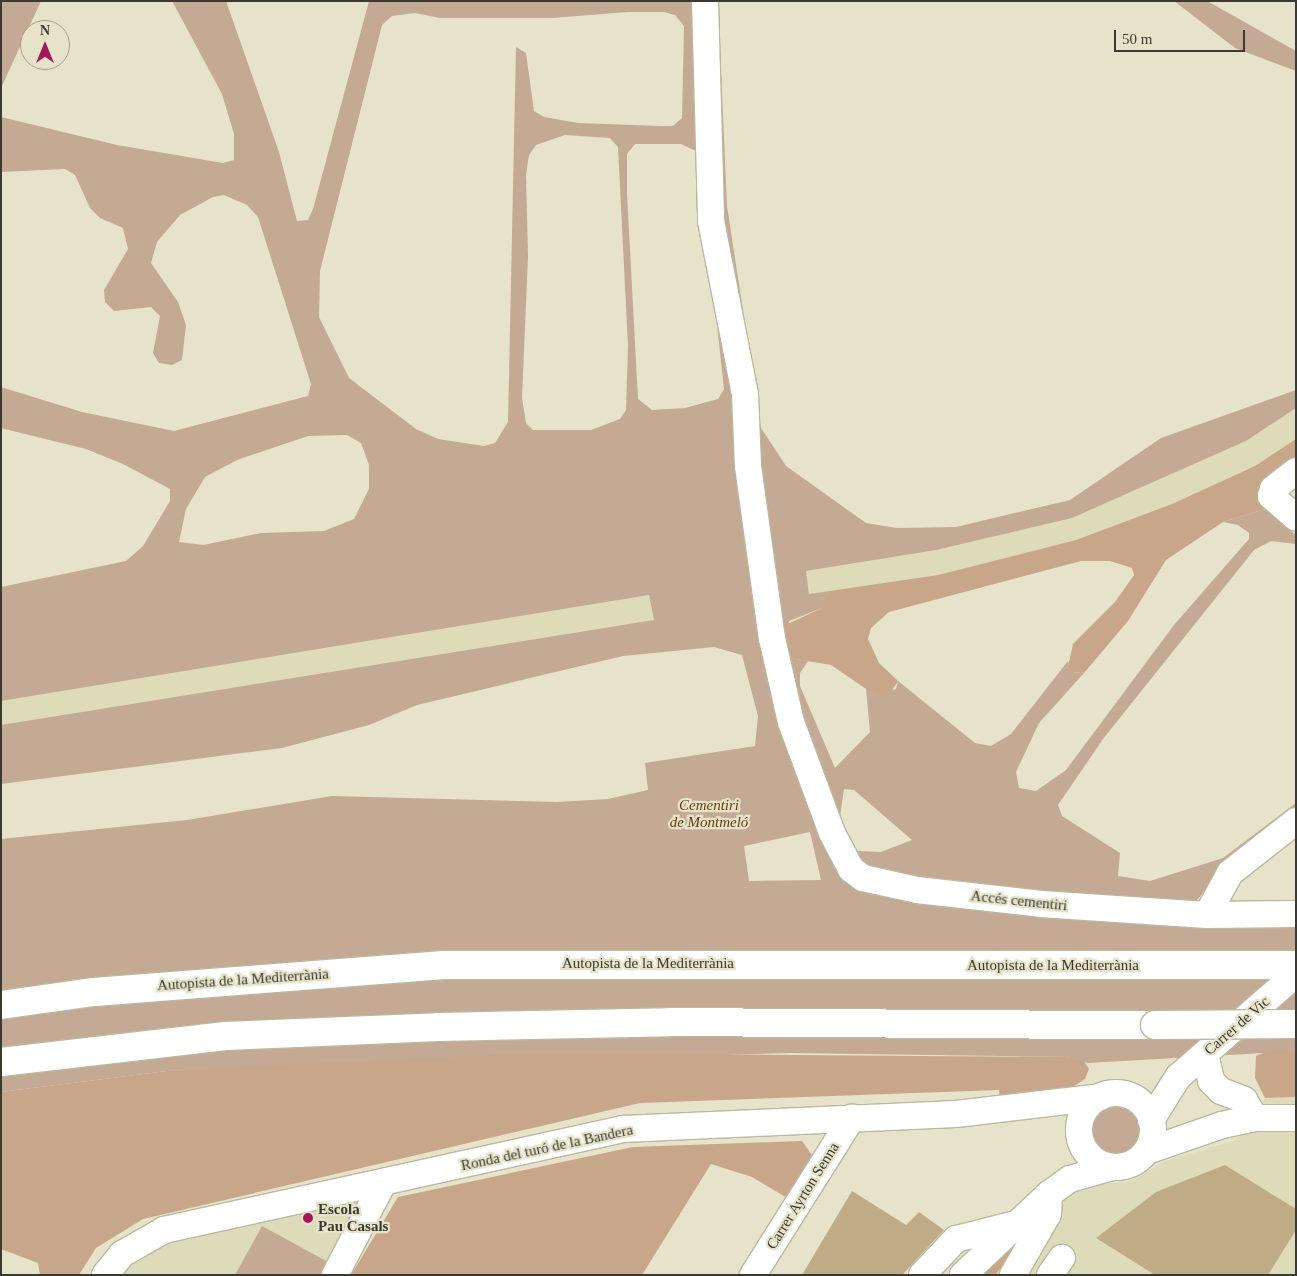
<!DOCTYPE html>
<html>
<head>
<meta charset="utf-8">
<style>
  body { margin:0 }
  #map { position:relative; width:1297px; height:1276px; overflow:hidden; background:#e6e3ca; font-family:Georgia,serif }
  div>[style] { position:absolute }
  .built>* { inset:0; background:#dedbba }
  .green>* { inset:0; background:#c4a994 }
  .round { border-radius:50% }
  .forest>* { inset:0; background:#c8a68a }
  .building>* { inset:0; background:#bfab85 }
  .roads { filter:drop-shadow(1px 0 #bbb8a0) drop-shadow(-1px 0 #bbb8a0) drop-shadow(0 1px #bbb8a0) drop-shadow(0 -1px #bbb8a0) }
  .minor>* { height:26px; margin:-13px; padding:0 13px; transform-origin:13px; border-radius:13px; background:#fff }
  .minor>.ring { margin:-13px; padding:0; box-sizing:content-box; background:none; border:26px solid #fff; border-radius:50% }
  .highway>* { height:28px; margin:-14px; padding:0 14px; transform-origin:14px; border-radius:14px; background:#fff }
  .bridges { filter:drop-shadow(1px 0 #bbb8a0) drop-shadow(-1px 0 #bbb8a0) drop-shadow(0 1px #bbb8a0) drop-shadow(0 -1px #bbb8a0) }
  .highway-bridge>* { height:28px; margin:-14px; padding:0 14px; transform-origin:14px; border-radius:14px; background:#fff }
  .dots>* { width:14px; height:14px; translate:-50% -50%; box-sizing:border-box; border:2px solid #e6e3ca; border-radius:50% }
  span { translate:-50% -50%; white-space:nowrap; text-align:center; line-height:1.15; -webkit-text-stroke:4.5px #e6e3ca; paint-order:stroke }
  .park-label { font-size:15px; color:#683b0a; font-style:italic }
  .street-label { font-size:15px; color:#3b3a30 }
  .poi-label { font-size:15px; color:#3b3a30; font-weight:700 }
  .left { translate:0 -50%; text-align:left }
  .frame { position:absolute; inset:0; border:2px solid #3b3a30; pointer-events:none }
  .north { position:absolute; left:20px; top:20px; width:50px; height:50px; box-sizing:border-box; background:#e6e3ca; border:1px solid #a29f8c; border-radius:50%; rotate:0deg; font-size:14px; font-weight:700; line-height:20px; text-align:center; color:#3b3a30 }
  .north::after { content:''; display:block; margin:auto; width:18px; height:22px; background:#a5175a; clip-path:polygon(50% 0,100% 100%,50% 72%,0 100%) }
  .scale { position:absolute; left:1114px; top:30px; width:131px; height:22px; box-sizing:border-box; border:2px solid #3b3a30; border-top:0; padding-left:6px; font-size:15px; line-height:18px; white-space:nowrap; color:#3b3a30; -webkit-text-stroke:4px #e6e3ca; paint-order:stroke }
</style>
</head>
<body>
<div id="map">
  <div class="built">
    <i style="clip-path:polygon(1296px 408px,1296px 439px,1255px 466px,1172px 504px,1076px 540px,938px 575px,809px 595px,806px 571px,936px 550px,1072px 518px,1246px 441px)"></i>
    <i style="clip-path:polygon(649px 595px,654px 621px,1px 725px,1px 701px)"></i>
    <i style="clip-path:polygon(1296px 1097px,1296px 1275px,995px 1275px,1074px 1187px,1133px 1181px,1165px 1161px,1236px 1140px,1265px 1098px)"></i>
    <i style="clip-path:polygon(364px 1196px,323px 1275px,120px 1275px,165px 1240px)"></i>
  </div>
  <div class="green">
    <i style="clip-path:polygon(1px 1px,41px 1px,1px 88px)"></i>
    <i style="clip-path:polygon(evenodd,172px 1px,226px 1px,279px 152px,297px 221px,308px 220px,313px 209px,369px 1px,714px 1px,719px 22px,727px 206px,761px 428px,786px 466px,866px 523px,897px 528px,956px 527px,1070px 500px,1161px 438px,1296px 390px,1296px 408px,1246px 441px,1072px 518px,936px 550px,806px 571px,809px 594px,830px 591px,829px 598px,822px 608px,789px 621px,789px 658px,808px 661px,800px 673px,800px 686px,835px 768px,870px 732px,866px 688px,875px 695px,896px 689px,898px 681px,975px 743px,991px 746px,1011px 734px,1068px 661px,1071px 672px,1084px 673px,1039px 723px,1016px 772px,1019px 788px,1036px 791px,1066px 770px,1174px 625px,1249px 539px,1249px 533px,1238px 525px,1223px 522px,1265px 509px,1296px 535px,1296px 544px,1271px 541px,1254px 550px,1103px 739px,1058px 805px,1062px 816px,1120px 853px,1118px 876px,1150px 881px,1223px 858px,1296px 803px,1296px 814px,1215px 877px,1194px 904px,1296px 904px,1296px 1051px,1088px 1063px,1067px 1057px,790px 1053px,167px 1071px,1px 1092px,1px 839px,187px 820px,332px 796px,557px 802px,608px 799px,648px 790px,645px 763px,755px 746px,758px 716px,742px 655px,714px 647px,623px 656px,417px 705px,369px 725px,282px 748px,1px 784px,1px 725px,654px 620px,649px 595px,1px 701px,1px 587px,126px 561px,143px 546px,170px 501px,170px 489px,123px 464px,86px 449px,1px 428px,1px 387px,82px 412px,174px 431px,308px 396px,311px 384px,258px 217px,247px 205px,224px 195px,213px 197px,180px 215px,157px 242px,151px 263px,178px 302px,186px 325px,182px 360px,172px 365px,159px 363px,153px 353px,160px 316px,151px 307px,114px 311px,105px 302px,104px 290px,128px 249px,123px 228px,100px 218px,90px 208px,75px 175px,65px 169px,1px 172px,1px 117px,117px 145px,223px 163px,234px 160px,234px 134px,222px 94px,172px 1px,628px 12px,664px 12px,675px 15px,684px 26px,682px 118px,673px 126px,661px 126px,578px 123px,544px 117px,534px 111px,526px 53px,516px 47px,508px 422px,495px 443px,484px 446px,438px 439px,416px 429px,349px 378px,319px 317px,320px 271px,382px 25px,392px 16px,415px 13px,440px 18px,552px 18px,628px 12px,172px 1px,565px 135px,610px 138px,618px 147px,628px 346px,626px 410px,620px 419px,591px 430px,533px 430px,526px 423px,522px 398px,528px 256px,526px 175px,529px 155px,536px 145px,565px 135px,172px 1px,635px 144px,681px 144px,698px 152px,724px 389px,718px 399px,685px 408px,652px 410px,638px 399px,627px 194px,627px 154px,635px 144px,172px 1px,347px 435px,361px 443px,369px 465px,369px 489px,354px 519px,324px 531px,261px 533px,203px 545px,179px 542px,186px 509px,205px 477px,237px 460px,308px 436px,347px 435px,172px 1px,844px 789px,854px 790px,912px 840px,881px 852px,858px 851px,838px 831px,844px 789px,172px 1px,810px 832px,821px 880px,749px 881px,744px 846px,810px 832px)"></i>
    <i style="clip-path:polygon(1174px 1px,1207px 1px,1296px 51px,1296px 71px,1235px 48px)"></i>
    <i class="round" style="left:1092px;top:1105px;width:52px;height:52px"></i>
    <i style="clip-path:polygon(262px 1226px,328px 1262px,321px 1275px,235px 1275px)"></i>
  </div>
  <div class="forest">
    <i style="clip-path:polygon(1296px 439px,1296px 461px,1261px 488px,1265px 509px,1223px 522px,1166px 560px,1128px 621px,1084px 673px,1071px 672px,1068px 667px,1073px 644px,1115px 602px,1134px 575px,1132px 568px,1110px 561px,1081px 561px,889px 612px,871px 628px,868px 639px,879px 663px,898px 681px,888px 697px,875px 695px,831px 665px,789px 658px,779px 628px,822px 608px,830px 591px,938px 575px,1076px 540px,1172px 504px,1255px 466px)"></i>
    <i style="clip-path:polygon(1268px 1051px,1296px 1051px,1296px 1097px,1265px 1098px,1255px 1078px,1256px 1056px)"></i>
    <i style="clip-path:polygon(533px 1053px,1067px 1057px,1084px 1061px,1089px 1069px,1085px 1079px,1071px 1088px,1000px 1101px,999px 1090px,640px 1103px,143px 1219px,96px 1248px,79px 1275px,40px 1275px,38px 1263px,1px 1249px,1px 1092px,167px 1071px)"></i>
    <i style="clip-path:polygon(802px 1141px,814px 1158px,789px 1199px,752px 1177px,711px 1164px,642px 1275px,351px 1275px,398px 1197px,633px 1147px)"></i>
    <i style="clip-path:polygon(1028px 1238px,995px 1275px,970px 1275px,1004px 1239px)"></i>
  </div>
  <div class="building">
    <i style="clip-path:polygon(1225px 1165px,1296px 1209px,1296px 1230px,1268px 1275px,1155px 1275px,1096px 1238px,1156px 1192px)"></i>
    <i style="clip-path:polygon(852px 1191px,906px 1225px,919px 1212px,944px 1230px,902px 1275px,802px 1275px)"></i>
  </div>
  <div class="roads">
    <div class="minor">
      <i style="left:705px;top:1px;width:220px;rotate:88.4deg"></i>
      <i style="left:711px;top:221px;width:176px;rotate:78.9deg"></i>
      <i style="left:745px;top:394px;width:72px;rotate:87.6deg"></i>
      <i style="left:748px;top:466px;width:174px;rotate:82.1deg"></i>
      <i style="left:772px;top:638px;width:86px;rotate:77.3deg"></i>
      <i style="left:791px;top:722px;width:118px;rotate:69.7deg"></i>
      <i style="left:832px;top:833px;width:41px;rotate:62.2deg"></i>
      <i style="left:851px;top:869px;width:15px;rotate:37deg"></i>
      <i style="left:863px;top:878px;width:55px;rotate:12.5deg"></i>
      <i style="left:917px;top:890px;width:125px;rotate:6.4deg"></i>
      <i style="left:1041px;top:904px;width:166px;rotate:3.8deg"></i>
      <i style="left:1207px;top:915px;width:89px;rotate:-0.6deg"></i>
      <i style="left:1296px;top:471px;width:29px;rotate:142deg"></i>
      <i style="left:1273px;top:489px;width:7px;rotate:106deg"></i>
      <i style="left:1271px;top:496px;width:33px;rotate:41deg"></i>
      <i style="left:1207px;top:915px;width:48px;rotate:-61.3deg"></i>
      <i style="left:1230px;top:873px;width:84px;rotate:-38.2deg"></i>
      <i style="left:1205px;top:1054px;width:28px;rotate:77deg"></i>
      <i style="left:1211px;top:1081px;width:14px;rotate:45deg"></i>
      <i style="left:1221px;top:1091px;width:25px;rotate:21deg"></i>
      <i style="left:1244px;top:1100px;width:21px;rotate:59deg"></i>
      <i class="ring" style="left:1079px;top:1093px;width:48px;height:48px"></i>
      <i style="left:1151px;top:1120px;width:51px;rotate:-57.9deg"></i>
      <i style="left:1178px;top:1077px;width:157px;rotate:-41.1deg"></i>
      <i style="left:1147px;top:1151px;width:79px;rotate:-19.1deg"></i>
      <i style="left:1222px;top:1125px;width:34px;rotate:-12deg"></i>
      <i style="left:1255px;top:1118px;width:41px"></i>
      <i style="left:105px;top:1275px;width:27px;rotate:-51deg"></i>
      <i style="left:122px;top:1254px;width:48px;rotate:-29.7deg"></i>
      <i style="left:164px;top:1230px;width:470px;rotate:-12.4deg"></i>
      <i style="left:623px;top:1129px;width:333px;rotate:-2.6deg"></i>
      <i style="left:956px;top:1114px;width:145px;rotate:-6.7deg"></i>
      <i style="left:335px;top:1275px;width:104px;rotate:-62.4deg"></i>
      <i style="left:753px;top:1275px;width:186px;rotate:-57.8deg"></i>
      <i style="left:922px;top:1275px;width:50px;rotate:-46.6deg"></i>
      <i style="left:956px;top:1239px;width:58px;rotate:-14deg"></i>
      <i style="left:963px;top:1275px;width:118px;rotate:-43.3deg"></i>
      <i style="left:1049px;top:1194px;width:26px;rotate:-36deg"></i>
      <i style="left:1070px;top:1179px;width:44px;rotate:-15.9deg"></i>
      <i style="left:1013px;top:1275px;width:70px;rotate:-60.2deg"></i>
      <i style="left:1048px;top:1214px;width:20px;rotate:-87deg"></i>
      <i style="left:1050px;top:1275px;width:21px;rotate:-55deg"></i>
    </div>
    <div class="highway">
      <i style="left:1px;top:1005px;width:94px;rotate:-8deg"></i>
      <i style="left:94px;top:992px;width:351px;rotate:-4.4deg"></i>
      <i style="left:444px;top:965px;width:852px"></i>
      <i style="left:1px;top:1062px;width:226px;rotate:-6.6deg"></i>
      <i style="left:226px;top:1036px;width:212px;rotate:-2.4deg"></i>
      <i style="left:438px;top:1027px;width:232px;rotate:-1.2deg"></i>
      <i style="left:670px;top:1022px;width:485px;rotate:0.4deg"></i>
    </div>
  </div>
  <div class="bridges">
    <div class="highway-bridge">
      <i style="left:1155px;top:1025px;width:141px;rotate:-0.4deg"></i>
    </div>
  </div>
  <div class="dots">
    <i style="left:308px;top:1218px;background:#a5175a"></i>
  </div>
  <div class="park-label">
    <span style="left:709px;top:814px">Cementiri<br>de Montmeló</span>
  </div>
  <div class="street-label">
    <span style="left:1019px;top:901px;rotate:6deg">Accés cementiri</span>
    <span style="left:648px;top:964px">Autopista de la Mediterrània</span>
    <span style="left:1053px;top:966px">Autopista de la Mediterrània</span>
    <span style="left:243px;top:980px;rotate:-4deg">Autopista de la Mediterrània</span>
    <span style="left:1237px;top:1026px;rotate:-41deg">Carrer de Vic</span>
    <span style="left:547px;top:1148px;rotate:-12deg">Ronda del turó de la Bandera</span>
    <span style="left:803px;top:1196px;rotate:-58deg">Carrer Ayrton Senna</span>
  </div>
  <div class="poi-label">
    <span class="left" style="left:318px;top:1218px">Escola<br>Pau Casals</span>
  </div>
  <div class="frame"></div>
  <div class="north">N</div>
  <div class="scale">50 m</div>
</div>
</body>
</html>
